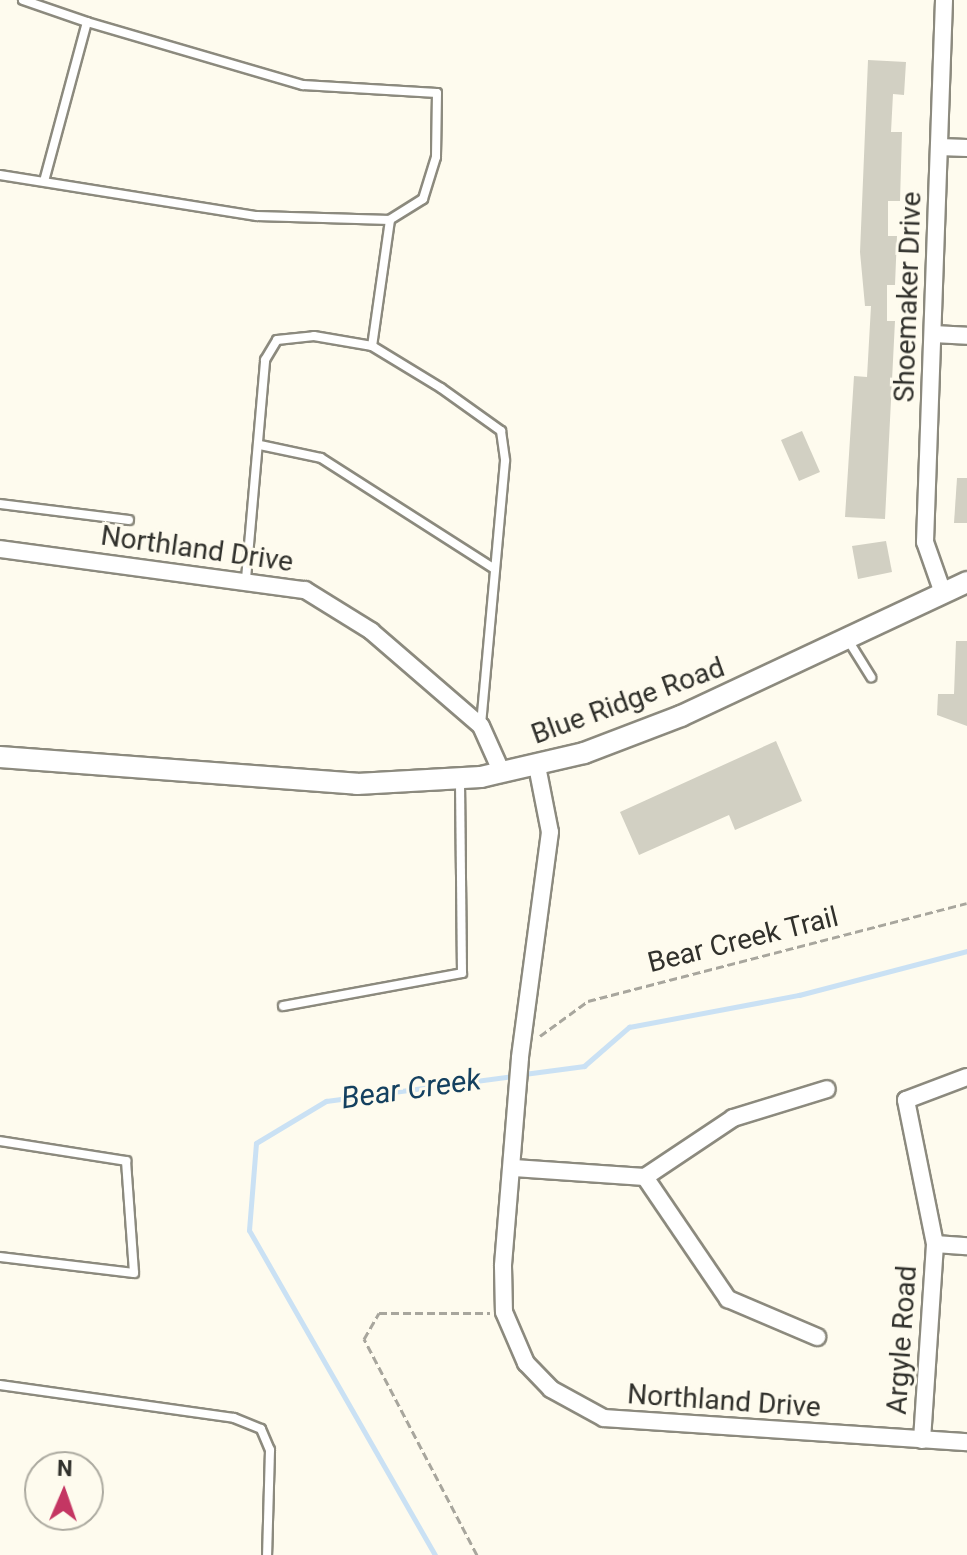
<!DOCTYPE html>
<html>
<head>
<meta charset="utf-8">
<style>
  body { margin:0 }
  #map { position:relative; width:967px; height:1555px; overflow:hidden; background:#fefbee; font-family:Roboto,sans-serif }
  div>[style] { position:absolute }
  .stream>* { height:5px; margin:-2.5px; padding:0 2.5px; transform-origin:2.5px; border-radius:2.5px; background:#cae1f4 }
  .building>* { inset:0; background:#d2d0c3 }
  .path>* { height:3px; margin-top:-1.5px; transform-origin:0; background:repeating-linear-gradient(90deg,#a8a69d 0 8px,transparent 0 12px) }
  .roads { filter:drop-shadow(2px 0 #8c8a7e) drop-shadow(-2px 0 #8c8a7e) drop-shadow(0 2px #8c8a7e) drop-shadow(0 -2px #8c8a7e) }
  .service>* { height:8px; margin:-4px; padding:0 4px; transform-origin:4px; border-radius:4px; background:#fff }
  .minor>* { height:16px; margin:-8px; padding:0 8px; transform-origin:8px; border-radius:8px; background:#fff }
  .tertiary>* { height:20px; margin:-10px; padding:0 10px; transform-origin:10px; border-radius:10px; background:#fff }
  span { translate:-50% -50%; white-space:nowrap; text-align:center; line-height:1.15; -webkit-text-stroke:6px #fefbee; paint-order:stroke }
  .street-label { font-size:28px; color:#31312c }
  .water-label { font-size:30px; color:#14405f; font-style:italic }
  .north { position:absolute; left:24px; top:1451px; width:80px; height:80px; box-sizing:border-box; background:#fefbee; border:2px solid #acaaa0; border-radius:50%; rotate:2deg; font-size:22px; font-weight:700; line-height:32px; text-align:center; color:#31312c }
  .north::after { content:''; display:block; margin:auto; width:28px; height:36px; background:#c43663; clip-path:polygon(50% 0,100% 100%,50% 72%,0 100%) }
</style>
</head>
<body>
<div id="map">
  <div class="stream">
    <i style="left:524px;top:1074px;width:61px;rotate:-7.6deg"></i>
    <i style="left:584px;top:1066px;width:60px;rotate:-40.9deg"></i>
    <i style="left:629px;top:1027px;width:173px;rotate:-10.7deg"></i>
    <i style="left:799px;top:995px;width:174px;rotate:-14.7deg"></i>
    <i style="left:435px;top:1555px;width:374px;rotate:-119.8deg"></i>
    <i style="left:249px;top:1230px;width:87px;rotate:-85.4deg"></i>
    <i style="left:256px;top:1143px;width:82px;rotate:-31deg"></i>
    <i style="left:326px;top:1101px;width:190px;rotate:-7.6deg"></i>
  </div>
  <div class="building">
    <i style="clip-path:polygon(868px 60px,906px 62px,904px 95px,893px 94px,891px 132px,902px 132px,900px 201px,888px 201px,888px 236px,897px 236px,895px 285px,887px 285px,887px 321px,895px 321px,885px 519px,845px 517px,854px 376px,867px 377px,871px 306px,865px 306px,860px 252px)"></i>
    <i style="clip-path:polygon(802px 431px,820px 472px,799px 481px,781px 440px)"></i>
    <i style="clip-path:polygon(957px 478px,967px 478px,967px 523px,954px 523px)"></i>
    <i style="clip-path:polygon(886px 541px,892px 572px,858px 579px,852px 546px)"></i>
    <i style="clip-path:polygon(956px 641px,967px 641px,967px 726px,937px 715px,938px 694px,954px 694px)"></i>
    <i style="clip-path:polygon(776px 741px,802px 801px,735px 830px,729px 815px,639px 855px,620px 812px)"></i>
  </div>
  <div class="path">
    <i style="left:540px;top:1036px;width:59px;rotate:-36.1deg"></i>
    <i style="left:588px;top:1001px;width:391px;rotate:-14.5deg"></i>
    <i style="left:477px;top:1555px;width:244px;rotate:-117.6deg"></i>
    <i style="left:364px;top:1339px;width:30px;rotate:-60deg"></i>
    <i style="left:379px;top:1313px;width:111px"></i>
  </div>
  <div class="roads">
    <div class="service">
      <i style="left:23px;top:0;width:68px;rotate:19deg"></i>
      <i style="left:87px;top:22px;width:165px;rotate:105.1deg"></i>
      <i style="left:87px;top:22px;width:225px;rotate:16.3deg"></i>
      <i style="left:303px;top:85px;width:134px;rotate:3.4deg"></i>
      <i style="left:437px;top:93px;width:64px;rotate:90.9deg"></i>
      <i style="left:436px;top:157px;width:44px;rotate:107.2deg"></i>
      <i style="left:423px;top:199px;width:39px;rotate:148deg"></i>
      <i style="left:0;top:175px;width:260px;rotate:9.1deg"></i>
      <i style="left:257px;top:216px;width:133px;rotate:1.7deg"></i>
      <i style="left:390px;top:220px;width:127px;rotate:98.1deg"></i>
      <i style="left:260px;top:445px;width:62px;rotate:12deg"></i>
      <i style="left:321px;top:458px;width:204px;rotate:32.6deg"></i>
      <i style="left:0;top:504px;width:130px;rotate:7.1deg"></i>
      <i style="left:246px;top:579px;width:220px;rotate:-85deg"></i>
      <i style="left:265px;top:360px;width:23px;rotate:-59deg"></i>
      <i style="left:277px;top:340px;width:37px;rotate:-6deg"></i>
      <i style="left:314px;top:336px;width:59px;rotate:9.8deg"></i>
      <i style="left:372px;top:346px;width:81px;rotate:31.3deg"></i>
      <i style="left:441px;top:388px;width:74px;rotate:35.6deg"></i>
      <i style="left:501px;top:431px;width:30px;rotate:82deg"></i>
      <i style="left:505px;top:461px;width:266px;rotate:95.2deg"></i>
      <i style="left:848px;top:640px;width:44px;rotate:58.1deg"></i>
      <i style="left:283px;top:1006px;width:182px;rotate:-10.4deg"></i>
      <i style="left:462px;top:973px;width:194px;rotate:-90.6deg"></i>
      <i style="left:0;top:1141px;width:128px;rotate:9deg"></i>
      <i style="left:126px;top:1161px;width:112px;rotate:85.9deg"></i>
      <i style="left:134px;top:1273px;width:135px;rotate:-173.2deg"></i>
      <i style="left:0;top:1385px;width:236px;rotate:8deg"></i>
      <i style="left:234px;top:1418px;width:29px;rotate:22deg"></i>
      <i style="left:261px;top:1429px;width:23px;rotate:67deg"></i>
      <i style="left:270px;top:1450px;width:105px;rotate:91.6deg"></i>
    </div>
    <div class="minor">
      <i style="left:939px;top:147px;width:28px;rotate:2deg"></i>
      <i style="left:933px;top:334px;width:34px;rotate:3deg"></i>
      <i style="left:0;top:549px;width:308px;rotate:7.7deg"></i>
      <i style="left:305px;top:590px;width:78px;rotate:31.8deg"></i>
      <i style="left:371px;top:631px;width:145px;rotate:40.8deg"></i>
      <i style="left:481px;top:726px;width:51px;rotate:65.9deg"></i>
      <i style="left:943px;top:593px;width:54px;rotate:-109.4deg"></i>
      <i style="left:925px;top:542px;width:542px;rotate:-87.99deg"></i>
      <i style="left:537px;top:766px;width:67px;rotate:78.9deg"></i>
      <i style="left:550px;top:832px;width:228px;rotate:97.6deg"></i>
      <i style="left:520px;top:1058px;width:209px;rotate:94.7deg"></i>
      <i style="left:503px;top:1266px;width:46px;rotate:88.8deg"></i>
      <i style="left:504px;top:1312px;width:56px;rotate:66.7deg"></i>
      <i style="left:526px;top:1363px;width:36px;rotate:46deg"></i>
      <i style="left:551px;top:1389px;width:60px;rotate:28.7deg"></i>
      <i style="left:604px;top:1418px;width:364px;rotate:3.8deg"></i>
      <i style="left:514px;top:1168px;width:131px;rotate:3.9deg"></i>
      <i style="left:645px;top:1177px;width:106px;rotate:-33.8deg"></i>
      <i style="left:733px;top:1118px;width:98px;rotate:-17.1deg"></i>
      <i style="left:645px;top:1177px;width:148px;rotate:55.8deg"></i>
      <i style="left:728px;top:1299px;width:97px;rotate:23.1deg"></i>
      <i style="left:935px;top:1244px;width:32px;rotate:4deg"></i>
      <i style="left:922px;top:1440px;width:196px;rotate:-86.2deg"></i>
      <i style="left:935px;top:1244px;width:147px;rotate:-101.4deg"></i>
      <i style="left:906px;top:1100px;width:65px;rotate:-20.7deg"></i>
    </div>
    <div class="tertiary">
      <i style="left:0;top:757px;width:358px;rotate:4.3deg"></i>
      <i style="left:357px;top:784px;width:124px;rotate:-3.2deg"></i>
      <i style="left:481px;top:777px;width:106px;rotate:-13.1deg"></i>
      <i style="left:584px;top:753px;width:104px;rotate:-20.9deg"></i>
      <i style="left:681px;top:716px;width:316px;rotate:-25.1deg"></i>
    </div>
  </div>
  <div class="street-label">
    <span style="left:908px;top:297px;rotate:-88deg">Shoemaker Drive</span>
    <span style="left:197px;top:549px;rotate:8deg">Northland Drive</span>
    <span style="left:628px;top:701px;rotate:-20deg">Blue Ridge Road</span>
    <span style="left:743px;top:940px;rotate:-14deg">Bear Creek Trail</span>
    <span style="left:902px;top:1340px;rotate:-86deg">Argyle Road</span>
    <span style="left:724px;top:1401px;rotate:4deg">Northland Drive</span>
  </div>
  <div class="water-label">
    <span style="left:411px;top:1089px;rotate:-8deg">Bear Creek</span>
  </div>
  <div class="north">N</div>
</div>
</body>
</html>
